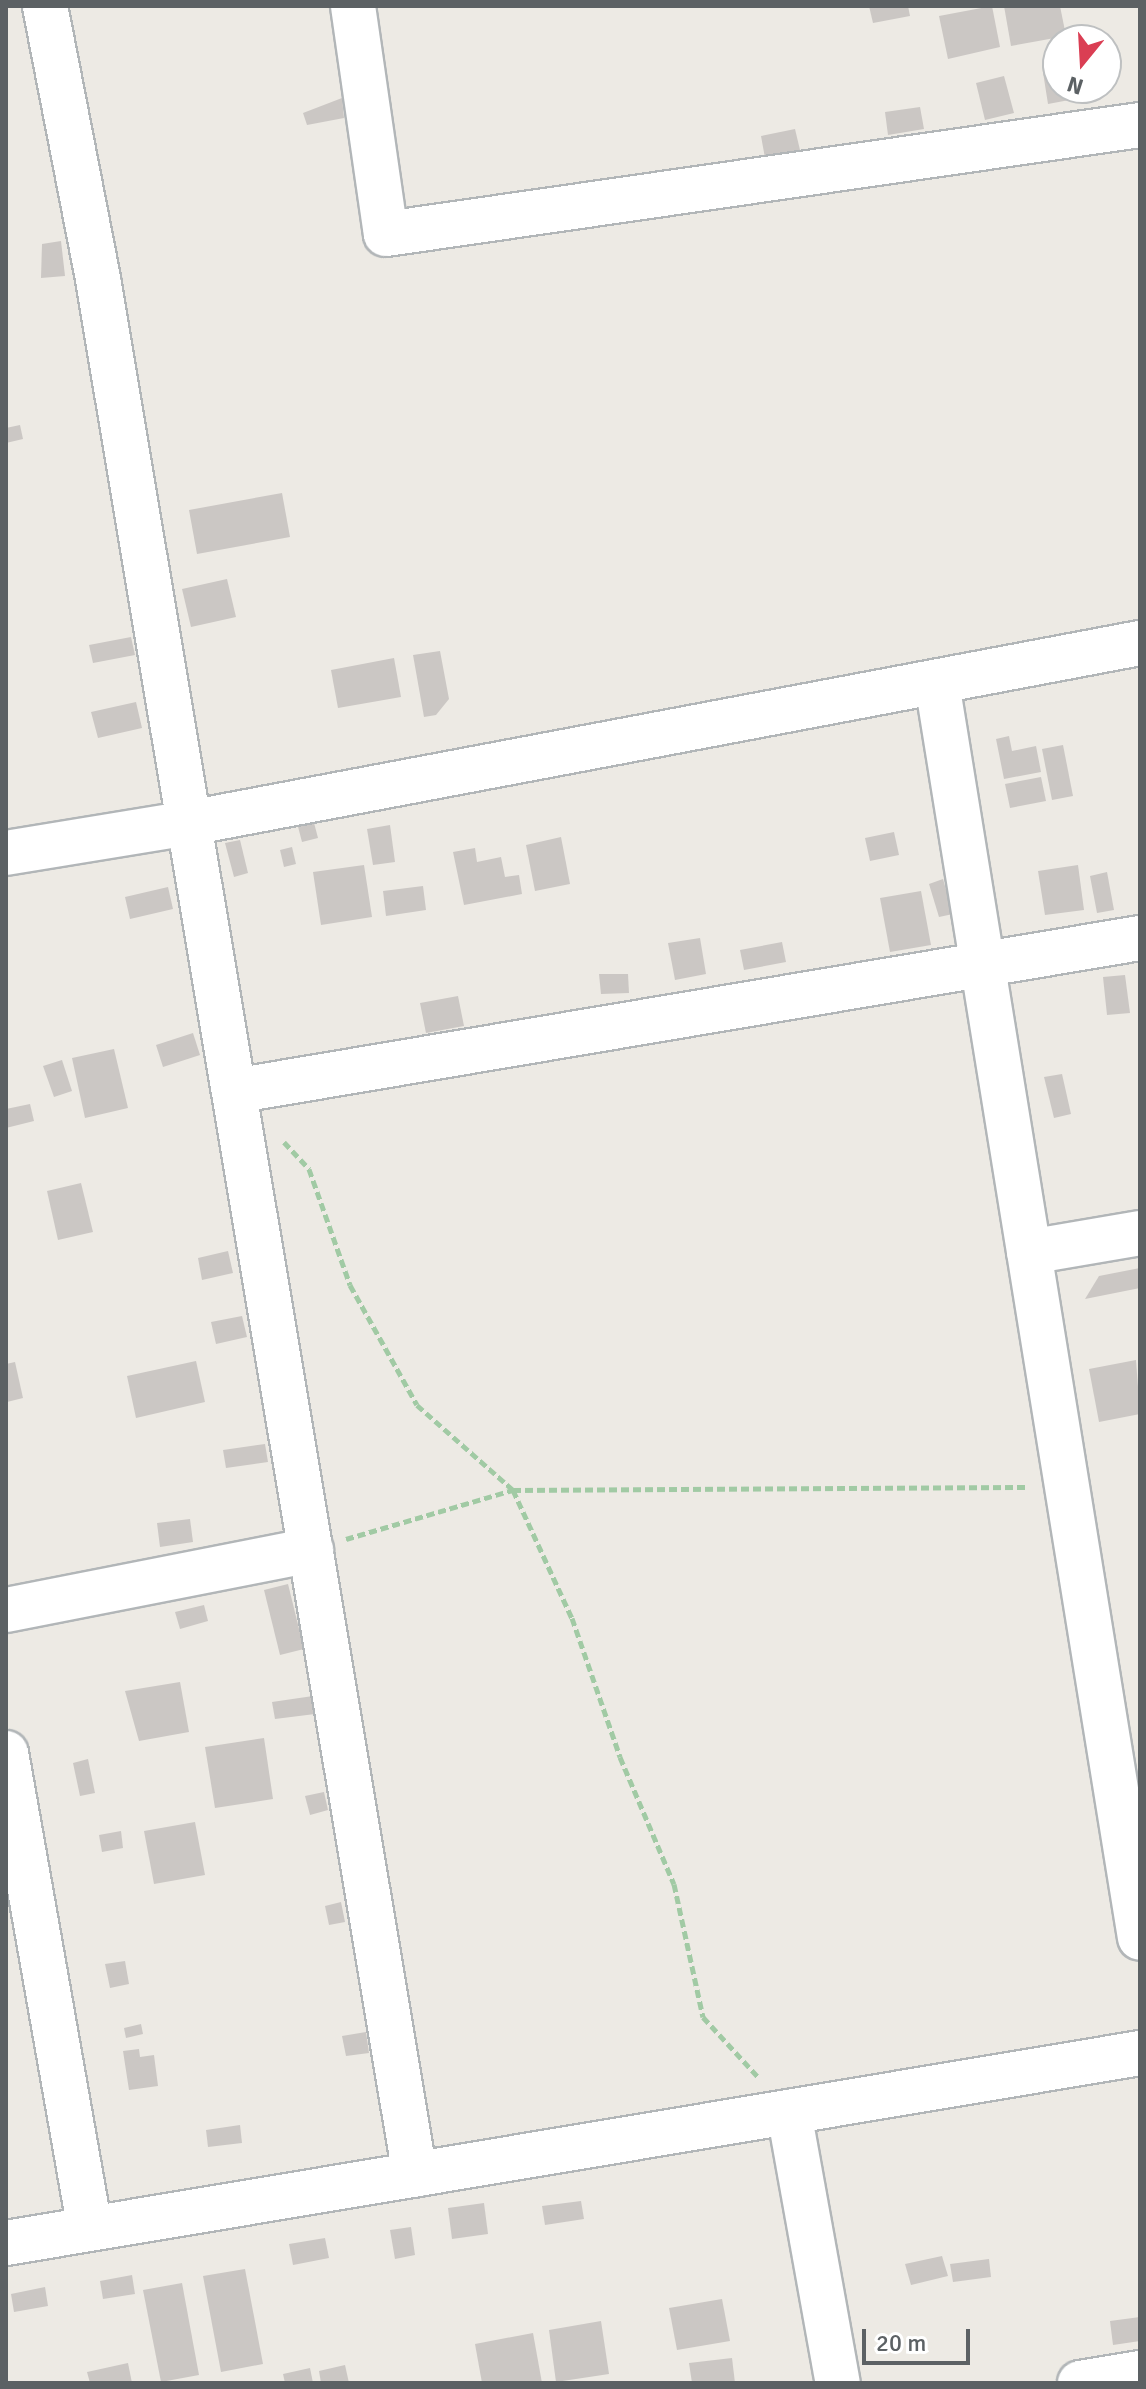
<!DOCTYPE html>
<html>
<head>
<meta charset="utf-8">
<style>
  body { margin:0 }
  #map { position:relative; width:1146px; height:2389px; overflow:hidden; background:#edeae4; font-family:Signika,sans-serif }
  div>[style] { position:absolute }
  .building>* { inset:0; background:#cbc7c4 }
  .path>* { height:5px; margin-top:-2.5px; transform-origin:0; background:repeating-linear-gradient(90deg,#a1caa4 0 8px,transparent 0 12px) }
  .roads { filter:drop-shadow(2px 0 #b2b6b8) drop-shadow(-2px 0 #b2b6b8) drop-shadow(0 2px #b2b6b8) drop-shadow(0 -2px #b2b6b8) }
  .minor>* { height:44px; margin:-22px; padding:0 22px; transform-origin:22px; border-radius:22px; background:#fff }
  span { translate:-50% -50%; white-space:nowrap; text-align:center; line-height:1.15; -webkit-text-stroke:6px #fff; paint-order:stroke }
  .frame { position:absolute; inset:0; border:8px solid #5c6164; pointer-events:none }
  .north { position:absolute; left:1042px; top:24px; width:80px; height:80px; box-sizing:border-box; background:#fff; border:2px solid #bec0c1; border-radius:50%; rotate:198deg; font-size:22px; font-weight:700; line-height:32px; text-align:center; color:#5c6164 }
  .north::after { content:''; display:block; margin:auto; width:28px; height:36px; background:#da3e53; clip-path:polygon(50% 0,100% 100%,50% 72%,0 100%) }
  .scale { position:absolute; left:862px; top:2329px; width:108px; height:36px; box-sizing:border-box; border:4px solid #5c6164; border-top:0; padding-left:10px; font-size:24px; line-height:28px; white-space:nowrap; color:#5c6164; -webkit-text-stroke:6px #fff; paint-order:stroke }
</style>
</head>
<body>
<div id="map">
  <div class="building">
    <i style="clip-path:polygon(869px 6px,908px 6px,910px 16px,873px 23px)"></i>
    <i style="clip-path:polygon(992px 6px,1000px 47px,948px 59px,939px 16px)"></i>
    <i style="clip-path:polygon(1004px 6px,1060px 6px,1066px 36px,1011px 46px)"></i>
    <i style="clip-path:polygon(1058px 64px,1058px 88px,1078px 88px,1080px 98px,1048px 104px,1042px 66px)"></i>
    <i style="clip-path:polygon(1004px 76px,1014px 113px,985px 120px,976px 83px)"></i>
    <i style="clip-path:polygon(342px 98px,344px 118px,307px 125px,303px 113px)"></i>
    <i style="clip-path:polygon(920px 107px,924px 129px,888px 135px,885px 112px)"></i>
    <i style="clip-path:polygon(795px 129px,800px 150px,765px 158px,761px 136px)"></i>
    <i style="clip-path:polygon(61px 241px,65px 276px,41px 278px,42px 244px)"></i>
    <i style="clip-path:polygon(20px 425px,23px 439px,6px 443px,6px 428px)"></i>
    <i style="clip-path:polygon(282px 493px,290px 537px,197px 554px,189px 510px)"></i>
    <i style="clip-path:polygon(227px 579px,236px 617px,191px 627px,182px 589px)"></i>
    <i style="clip-path:polygon(131px 637px,135px 655px,93px 663px,89px 645px)"></i>
    <i style="clip-path:polygon(440px 651px,449px 699px,436px 715px,424px 717px,413px 655px)"></i>
    <i style="clip-path:polygon(394px 658px,401px 697px,338px 708px,331px 670px)"></i>
    <i style="clip-path:polygon(136px 702px,142px 728px,98px 738px,91px 712px)"></i>
    <i style="clip-path:polygon(1009px 736px,1012px 751px,1036px 746px,1041px 772px,1004px 779px,996px 739px)"></i>
    <i style="clip-path:polygon(1063px 745px,1073px 796px,1052px 800px,1042px 749px)"></i>
    <i style="clip-path:polygon(1041px 777px,1046px 801px,1010px 808px,1005px 784px)"></i>
    <i style="clip-path:polygon(312px 815px,318px 838px,302px 842px,296px 819px)"></i>
    <i style="clip-path:polygon(390px 825px,395px 862px,373px 865px,367px 829px)"></i>
    <i style="clip-path:polygon(894px 832px,899px 855px,870px 861px,865px 838px)"></i>
    <i style="clip-path:polygon(561px 837px,570px 884px,535px 891px,526px 845px)"></i>
    <i style="clip-path:polygon(240px 840px,248px 873px,234px 877px,225px 843px)"></i>
    <i style="clip-path:polygon(292px 847px,296px 864px,284px 867px,280px 850px)"></i>
    <i style="clip-path:polygon(475px 848px,477px 862px,501px 857px,505px 877px,519px 875px,522px 894px,464px 905px,453px 852px)"></i>
    <i style="clip-path:polygon(364px 865px,372px 917px,321px 925px,313px 872px)"></i>
    <i style="clip-path:polygon(1078px 865px,1084px 910px,1045px 915px,1038px 871px)"></i>
    <i style="clip-path:polygon(1107px 872px,1114px 910px,1097px 913px,1090px 876px)"></i>
    <i style="clip-path:polygon(943px 879px,953px 914px,939px 917px,929px 884px)"></i>
    <i style="clip-path:polygon(423px 886px,426px 910px,386px 916px,383px 891px)"></i>
    <i style="clip-path:polygon(168px 887px,173px 909px,130px 919px,125px 897px)"></i>
    <i style="clip-path:polygon(921px 891px,931px 945px,890px 952px,880px 898px)"></i>
    <i style="clip-path:polygon(700px 938px,706px 974px,675px 980px,668px 943px)"></i>
    <i style="clip-path:polygon(782px 942px,786px 962px,744px 970px,740px 950px)"></i>
    <i style="clip-path:polygon(599px 974px,628px 974px,629px 993px,601px 994px)"></i>
    <i style="clip-path:polygon(1125px 975px,1130px 1013px,1107px 1015px,1103px 977px)"></i>
    <i style="clip-path:polygon(458px 996px,464px 1026px,426px 1033px,420px 1003px)"></i>
    <i style="clip-path:polygon(193px 1033px,200px 1055px,163px 1067px,156px 1045px)"></i>
    <i style="clip-path:polygon(114px 1049px,128px 1108px,85px 1118px,72px 1058px)"></i>
    <i style="clip-path:polygon(62px 1060px,72px 1091px,54px 1097px,43px 1066px)"></i>
    <i style="clip-path:polygon(1062px 1074px,1071px 1114px,1054px 1118px,1044px 1077px)"></i>
    <i style="clip-path:polygon(30px 1104px,34px 1121px,6px 1128px,6px 1109px)"></i>
    <i style="clip-path:polygon(81px 1183px,93px 1232px,58px 1240px,47px 1191px)"></i>
    <i style="clip-path:polygon(228px 1251px,233px 1273px,202px 1280px,198px 1258px)"></i>
    <i style="clip-path:polygon(1140px 1268px,1140px 1288px,1085px 1299px,1099px 1276px)"></i>
    <i style="clip-path:polygon(242px 1316px,247px 1337px,216px 1344px,211px 1322px)"></i>
    <i style="clip-path:polygon(1136px 1360px,1140px 1414px,1099px 1422px,1089px 1369px)"></i>
    <i style="clip-path:polygon(196px 1361px,205px 1402px,136px 1418px,127px 1376px)"></i>
    <i style="clip-path:polygon(15px 1362px,23px 1398px,7px 1402px,6px 1364px)"></i>
    <i style="clip-path:polygon(265px 1444px,268px 1462px,226px 1468px,223px 1450px)"></i>
    <i style="clip-path:polygon(190px 1519px,193px 1542px,160px 1547px,157px 1523px)"></i>
    <i style="clip-path:polygon(288px 1584px,304px 1649px,280px 1655px,264px 1590px)"></i>
    <i style="clip-path:polygon(204px 1605px,208px 1621px,180px 1629px,175px 1612px)"></i>
    <i style="clip-path:polygon(180px 1682px,189px 1732px,139px 1741px,125px 1691px)"></i>
    <i style="clip-path:polygon(313px 1696px,315px 1714px,275px 1719px,272px 1702px)"></i>
    <i style="clip-path:polygon(264px 1738px,273px 1799px,215px 1808px,205px 1747px)"></i>
    <i style="clip-path:polygon(88px 1759px,95px 1793px,80px 1796px,73px 1763px)"></i>
    <i style="clip-path:polygon(324px 1792px,328px 1810px,310px 1815px,305px 1796px)"></i>
    <i style="clip-path:polygon(195px 1822px,205px 1875px,154px 1884px,144px 1831px)"></i>
    <i style="clip-path:polygon(121px 1831px,123px 1848px,102px 1852px,99px 1835px)"></i>
    <i style="clip-path:polygon(341px 1902px,345px 1922px,329px 1925px,325px 1906px)"></i>
    <i style="clip-path:polygon(125px 1961px,129px 1984px,110px 1988px,105px 1964px)"></i>
    <i style="clip-path:polygon(141px 2024px,143px 2034px,126px 2038px,124px 2028px)"></i>
    <i style="clip-path:polygon(366px 2032px,369px 2053px,346px 2056px,342px 2036px)"></i>
    <i style="clip-path:polygon(139px 2049px,140px 2057px,154px 2055px,158px 2086px,129px 2090px,123px 2051px)"></i>
    <i style="clip-path:polygon(240px 2125px,242px 2143px,208px 2147px,206px 2130px)"></i>
    <i style="clip-path:polygon(581px 2201px,584px 2219px,545px 2225px,542px 2206px)"></i>
    <i style="clip-path:polygon(484px 2203px,488px 2234px,452px 2239px,448px 2208px)"></i>
    <i style="clip-path:polygon(411px 2227px,415px 2255px,395px 2259px,390px 2230px)"></i>
    <i style="clip-path:polygon(325px 2238px,329px 2258px,293px 2265px,289px 2244px)"></i>
    <i style="clip-path:polygon(942px 2256px,948px 2276px,911px 2285px,905px 2264px)"></i>
    <i style="clip-path:polygon(989px 2259px,991px 2277px,953px 2282px,950px 2264px)"></i>
    <i style="clip-path:polygon(245px 2269px,263px 2364px,221px 2372px,203px 2276px)"></i>
    <i style="clip-path:polygon(132px 2275px,135px 2294px,103px 2299px,100px 2281px)"></i>
    <i style="clip-path:polygon(182px 2283px,199px 2375px,161px 2382px,143px 2290px)"></i>
    <i style="clip-path:polygon(45px 2287px,48px 2306px,14px 2312px,11px 2294px)"></i>
    <i style="clip-path:polygon(722px 2299px,730px 2341px,677px 2350px,669px 2308px)"></i>
    <i style="clip-path:polygon(1140px 2317px,1140px 2341px,1113px 2345px,1110px 2321px)"></i>
    <i style="clip-path:polygon(601px 2321px,609px 2374px,556px 2382px,549px 2330px)"></i>
    <i style="clip-path:polygon(533px 2333px,542px 2383px,482px 2383px,475px 2344px)"></i>
    <i style="clip-path:polygon(732px 2358px,735px 2383px,692px 2383px,689px 2363px)"></i>
    <i style="clip-path:polygon(128px 2363px,132px 2383px,90px 2383px,87px 2372px)"></i>
    <i style="clip-path:polygon(345px 2365px,349px 2383px,321px 2383px,319px 2371px)"></i>
    <i style="clip-path:polygon(310px 2368px,313px 2383px,285px 2383px,283px 2374px)"></i>
  </div>
  <div class="path">
    <i style="left:284px;top:1142px;width:37px;rotate:47deg"></i>
    <i style="left:309px;top:1169px;width:123px;rotate:70.5deg"></i>
    <i style="left:350px;top:1285px;width:137px;rotate:60.8deg"></i>
    <i style="left:417px;top:1405px;width:128px;rotate:41.5deg"></i>
    <i style="left:513px;top:1490px;width:141px;rotate:65.3deg"></i>
    <i style="left:572px;top:1618px;width:147px;rotate:70.9deg"></i>
    <i style="left:620px;top:1757px;width:138px;rotate:67deg"></i>
    <i style="left:674px;top:1884px;width:136px;rotate:77.7deg"></i>
    <i style="left:703px;top:2017px;width:83px;rotate:47.4deg"></i>
    <i style="left:346px;top:1539px;width:174px;rotate:-16.4deg"></i>
    <i style="left:513px;top:1490px;width:516px;rotate:-0.33deg"></i>
  </div>
  <div class="roads">
    <div class="minor">
      <i style="left:45px;top:6px;width:278px;rotate:79deg"></i>
      <i style="left:98px;top:279px;width:1922px;rotate:80.51deg"></i>
      <i style="left:353px;top:6px;width:230px;rotate:81.8deg"></i>
      <i style="left:386px;top:234px;width:762px;rotate:-8.23deg"></i>
      <i style="left:937px;top:683px;width:1271px;rotate:80.81deg"></i>
      <i style="left:6px;top:853px;width:185px;rotate:-9.3deg"></i>
      <i style="left:189px;top:823px;width:968px;rotate:-10.72deg"></i>
      <i style="left:234px;top:1091px;width:919px;rotate:-9.59deg"></i>
      <i style="left:1029px;top:1252px;width:113px;rotate:-9.7deg"></i>
      <i style="left:6px;top:1610px;width:311px;rotate:-11.1deg"></i>
      <i style="left:6px;top:1753px;width:483px;rotate:80deg"></i>
      <i style="left:789px;top:2112px;width:275px;rotate:79.8deg"></i>
      <i style="left:6px;top:2243px;width:1150px;rotate:-9.51deg"></i>
      <i style="left:1080px;top:2383px;width:61px;rotate:-9.5deg"></i>
    </div>
  </div>
  <div class="frame"></div>
  <div class="north">N</div>
  <div class="scale">20 m</div>
</div>
</body>
</html>
